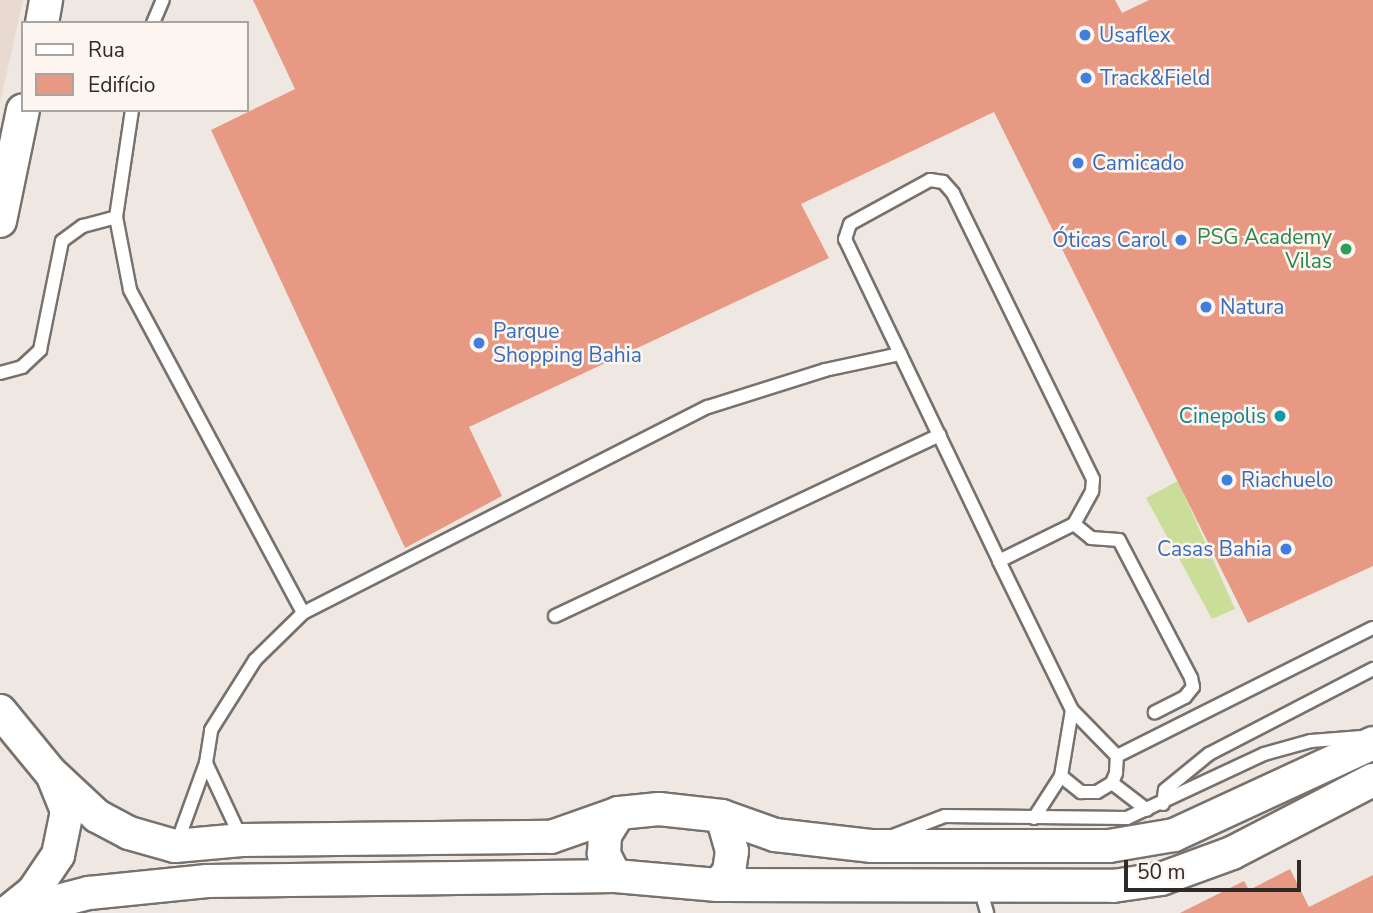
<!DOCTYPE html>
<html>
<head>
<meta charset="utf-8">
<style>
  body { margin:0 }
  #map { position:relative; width:1373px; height:913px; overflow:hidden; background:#efe8e2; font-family:"Nunito Sans",sans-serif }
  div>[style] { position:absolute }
  .built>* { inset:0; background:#e8dad0 }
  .green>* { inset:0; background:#cade99 }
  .building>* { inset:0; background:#e89983 }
  .roads { filter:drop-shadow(2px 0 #78716c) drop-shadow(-2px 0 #78716c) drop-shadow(0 2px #78716c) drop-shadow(0 -2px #78716c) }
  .service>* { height:12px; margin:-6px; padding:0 6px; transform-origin:6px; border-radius:6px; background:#fff }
  .tertiary>* { height:32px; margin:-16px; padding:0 16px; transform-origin:16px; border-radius:16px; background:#fff }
  .dots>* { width:19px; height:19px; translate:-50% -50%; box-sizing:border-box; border:4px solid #fdf5ef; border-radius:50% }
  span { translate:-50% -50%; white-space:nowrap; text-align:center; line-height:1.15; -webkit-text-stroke:5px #fdf5ef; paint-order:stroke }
  .shop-label { font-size:21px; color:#366cbe }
  .left { translate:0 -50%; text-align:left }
  .right { translate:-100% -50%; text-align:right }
  .leisure-label { font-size:21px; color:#27864d }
  .culture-label { font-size:21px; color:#0d838f }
  .legend { position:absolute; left:21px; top:21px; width:228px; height:91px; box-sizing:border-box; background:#fdf5ef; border:2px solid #aaa49f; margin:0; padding:9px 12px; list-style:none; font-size:21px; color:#2d2a28 }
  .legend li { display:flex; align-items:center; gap:14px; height:35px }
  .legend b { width:35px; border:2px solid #aaa49f }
  .scale { position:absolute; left:1124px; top:860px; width:177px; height:32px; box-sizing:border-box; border:4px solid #2d2a28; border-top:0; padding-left:9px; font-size:21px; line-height:24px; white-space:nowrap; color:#2d2a28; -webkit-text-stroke:5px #fdf5ef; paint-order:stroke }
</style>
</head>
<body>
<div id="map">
  <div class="built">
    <i style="clip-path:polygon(0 0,23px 0,0 103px)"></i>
  </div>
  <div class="green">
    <i style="clip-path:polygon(1178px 481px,1235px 609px,1212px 619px,1146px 498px)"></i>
  </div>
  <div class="building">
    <i style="clip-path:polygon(253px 0,1115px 0,1122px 13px,1149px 0,1373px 0,1373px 566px,1248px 623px,994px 112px,801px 204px,829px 258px,469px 427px,502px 496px,405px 548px,211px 130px,295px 89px)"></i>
    <i style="clip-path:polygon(1290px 869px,1309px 907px,1373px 875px,1373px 913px,1180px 913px,1244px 881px,1249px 890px)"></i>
  </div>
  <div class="roads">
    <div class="service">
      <i style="left:153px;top:23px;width:25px;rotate:-67deg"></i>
      <i style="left:132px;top:110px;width:108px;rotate:98.5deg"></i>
      <i style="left:116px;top:217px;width:74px;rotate:79.1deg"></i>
      <i style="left:130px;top:290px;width:366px;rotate:61.8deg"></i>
      <i style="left:0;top:373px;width:23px;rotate:-15deg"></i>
      <i style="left:22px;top:367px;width:25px;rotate:-43deg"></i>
      <i style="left:40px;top:350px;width:111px;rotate:-78.6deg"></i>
      <i style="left:62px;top:241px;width:26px;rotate:-36deg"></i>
      <i style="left:83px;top:226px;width:34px;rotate:-15deg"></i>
      <i style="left:1074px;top:524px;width:22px;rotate:39deg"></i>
      <i style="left:1091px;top:538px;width:28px;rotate:4deg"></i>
      <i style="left:1119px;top:540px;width:156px;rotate:62.4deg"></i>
      <i style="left:1191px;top:678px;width:9px;rotate:77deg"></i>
      <i style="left:1193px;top:687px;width:13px;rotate:129deg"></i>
      <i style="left:1185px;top:697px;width:34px;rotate:153deg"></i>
      <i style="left:999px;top:561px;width:84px;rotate:-26.3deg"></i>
      <i style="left:1074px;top:524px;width:38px;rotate:-61deg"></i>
      <i style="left:1092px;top:491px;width:12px;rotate:-85deg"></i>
      <i style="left:1093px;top:479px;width:318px;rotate:-116.1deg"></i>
      <i style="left:953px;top:193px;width:15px;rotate:-132deg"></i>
      <i style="left:943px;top:182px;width:13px;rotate:-171deg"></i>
      <i style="left:930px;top:180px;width:91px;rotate:151.2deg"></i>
      <i style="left:850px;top:224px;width:16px;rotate:108deg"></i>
      <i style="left:845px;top:239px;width:357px;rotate:64.4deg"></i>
      <i style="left:999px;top:561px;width:166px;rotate:63.9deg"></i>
      <i style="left:1072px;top:710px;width:67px;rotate:99.5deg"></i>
      <i style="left:1061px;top:776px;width:50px;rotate:122.7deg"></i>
      <i style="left:555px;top:616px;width:425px;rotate:-25.2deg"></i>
      <i style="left:1117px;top:756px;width:286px;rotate:-26.6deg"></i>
      <i style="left:206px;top:763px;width:85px;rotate:64.9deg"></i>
      <i style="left:1061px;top:776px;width:26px;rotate:39deg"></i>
      <i style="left:1081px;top:792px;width:16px"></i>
      <i style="left:1097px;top:792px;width:17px;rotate:-31deg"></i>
      <i style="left:1112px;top:783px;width:11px;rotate:-68deg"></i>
      <i style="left:1116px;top:773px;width:17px;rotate:-87deg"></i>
      <i style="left:1117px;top:756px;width:64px;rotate:-134.4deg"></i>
      <i style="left:1112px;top:783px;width:44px;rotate:37.6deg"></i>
      <i style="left:1163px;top:804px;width:14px;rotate:-82deg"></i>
      <i style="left:1165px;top:790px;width:57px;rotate:-39.3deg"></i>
      <i style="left:1209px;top:754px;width:185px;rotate:-27.4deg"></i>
      <i style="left:887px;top:838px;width:62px;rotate:-20.8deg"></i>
      <i style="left:945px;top:816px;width:182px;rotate:0.6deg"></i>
      <i style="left:1127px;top:818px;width:151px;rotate:-25deg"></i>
      <i style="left:1264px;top:754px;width:49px;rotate:-15.5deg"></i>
      <i style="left:1311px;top:741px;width:51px;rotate:-4.5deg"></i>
      <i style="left:177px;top:843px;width:85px;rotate:-70.1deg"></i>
      <i style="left:206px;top:763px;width:33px;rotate:-81deg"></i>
      <i style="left:211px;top:730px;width:83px;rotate:-57.8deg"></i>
      <i style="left:255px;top:660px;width:67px;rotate:-44.4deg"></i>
      <i style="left:303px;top:613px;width:454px;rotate:-27deg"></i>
      <i style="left:708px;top:407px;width:123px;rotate:-17.5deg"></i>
      <i style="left:825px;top:370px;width:77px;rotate:-12deg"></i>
      <i style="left:980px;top:888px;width:26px;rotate:74deg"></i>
    </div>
    <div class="tertiary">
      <i style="left:42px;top:23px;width:23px;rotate:-80deg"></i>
      <i style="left:0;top:221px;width:113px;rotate:-78.3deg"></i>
      <i style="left:0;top:711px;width:80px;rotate:50.6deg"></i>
      <i style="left:51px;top:773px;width:63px;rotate:43.1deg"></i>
      <i style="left:97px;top:816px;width:36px;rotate:28deg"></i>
      <i style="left:129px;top:833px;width:48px;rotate:15.8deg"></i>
      <i style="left:175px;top:846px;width:67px;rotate:-5.1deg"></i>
      <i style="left:242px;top:840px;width:309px;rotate:-0.6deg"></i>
      <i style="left:551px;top:837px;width:72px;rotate:-19.4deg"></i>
      <i style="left:619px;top:813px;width:40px;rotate:-5.7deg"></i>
      <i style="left:659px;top:809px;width:63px;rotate:6.3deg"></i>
      <i style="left:722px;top:816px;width:56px;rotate:19.7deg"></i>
      <i style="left:775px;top:835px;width:98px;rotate:6.5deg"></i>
      <i style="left:872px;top:846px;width:237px"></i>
      <i style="left:1109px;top:846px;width:66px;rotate:-9.6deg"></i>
      <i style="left:1174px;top:835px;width:219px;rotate:-24.8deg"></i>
      <i style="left:615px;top:876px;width:25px;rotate:-117deg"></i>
      <i style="left:604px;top:854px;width:19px;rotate:-87deg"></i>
      <i style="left:605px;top:835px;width:26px;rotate:-58deg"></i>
      <i style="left:718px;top:885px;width:17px;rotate:-50deg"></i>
      <i style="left:729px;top:872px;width:21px;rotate:-82deg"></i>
      <i style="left:732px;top:851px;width:36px;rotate:-106deg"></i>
      <i style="left:8px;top:912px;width:32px;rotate:-39deg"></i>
      <i style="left:33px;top:892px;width:45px;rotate:-56deg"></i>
      <i style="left:58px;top:855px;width:45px;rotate:-78.4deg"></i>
      <i style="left:67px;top:811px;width:37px;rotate:-112deg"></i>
      <i style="left:12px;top:913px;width:80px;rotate:-14.6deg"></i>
      <i style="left:89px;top:893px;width:119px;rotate:-5.8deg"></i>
      <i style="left:207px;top:881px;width:408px;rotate:-0.7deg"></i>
      <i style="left:615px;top:876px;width:103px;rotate:5deg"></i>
      <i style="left:718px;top:885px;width:395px;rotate:0.1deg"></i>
      <i style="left:1113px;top:886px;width:49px;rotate:-8.3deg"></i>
      <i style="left:1161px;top:879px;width:76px;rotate:-20.1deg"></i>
      <i style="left:1232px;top:853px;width:159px;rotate:-27.4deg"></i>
    </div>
  </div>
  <div class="dots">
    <i style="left:1085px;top:35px;background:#3f7fe0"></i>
    <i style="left:1086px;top:78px;background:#3f7fe0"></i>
    <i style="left:1078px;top:163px;background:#3f7fe0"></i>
    <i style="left:1181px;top:240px;background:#3f7fe0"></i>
    <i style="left:1346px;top:249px;background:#2e9e5b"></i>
    <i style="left:1206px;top:307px;background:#3f7fe0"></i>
    <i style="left:479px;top:343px;background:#3f7fe0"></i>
    <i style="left:1280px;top:416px;background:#0f9aa8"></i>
    <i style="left:1227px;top:480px;background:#3f7fe0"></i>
    <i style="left:1286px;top:549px;background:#3f7fe0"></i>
  </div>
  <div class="shop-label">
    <span class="left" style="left:1099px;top:35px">Usaflex</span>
    <span class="left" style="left:1100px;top:78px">Track&amp;Field</span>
    <span class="left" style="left:1092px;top:163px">Camicado</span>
    <span class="right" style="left:1167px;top:240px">Óticas Carol</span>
    <span class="left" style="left:1220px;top:307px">Natura</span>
    <span class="left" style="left:493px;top:343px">Parque<br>Shopping Bahia</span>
    <span class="left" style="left:1241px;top:480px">Riachuelo</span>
    <span class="right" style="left:1272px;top:549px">Casas Bahia</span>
  </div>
  <div class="leisure-label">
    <span class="right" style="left:1332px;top:249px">PSG Academy<br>Vilas</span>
  </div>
  <div class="culture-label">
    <span class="right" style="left:1266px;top:416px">Cinepolis</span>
  </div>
  <ul class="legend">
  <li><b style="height:9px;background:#fff"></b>Rua</li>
  <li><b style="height:19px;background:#e89983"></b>Edifício</li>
  </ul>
  <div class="scale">50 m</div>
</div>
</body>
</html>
